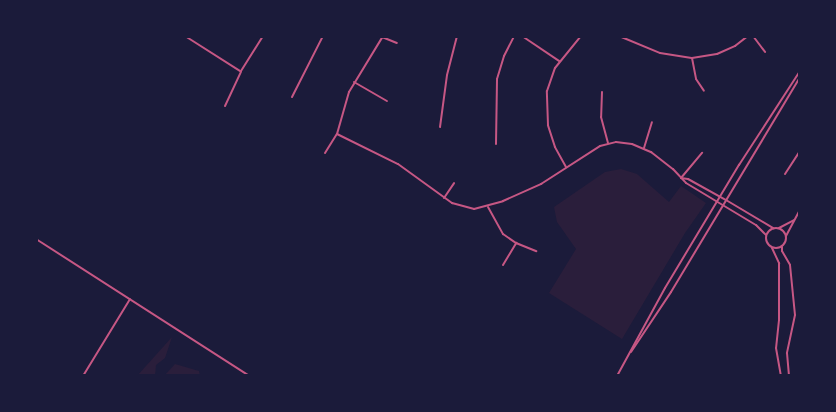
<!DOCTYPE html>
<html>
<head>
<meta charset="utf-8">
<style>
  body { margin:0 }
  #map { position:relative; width:836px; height:412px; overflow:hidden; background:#1b1b3a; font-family:Literata,serif }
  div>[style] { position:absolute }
  .green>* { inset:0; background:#2a1e3b }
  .minor>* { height:2px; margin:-1px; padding:0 1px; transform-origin:1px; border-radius:1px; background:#c65784 }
  .minor>.ring { margin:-1px; padding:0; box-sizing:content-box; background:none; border:2px solid #c65784; border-radius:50% }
  .tertiary>* { height:2px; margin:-1px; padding:0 1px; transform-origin:1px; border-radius:1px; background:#c65784 }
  span { translate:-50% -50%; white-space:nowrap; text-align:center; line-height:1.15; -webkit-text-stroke:4px #1b1b3a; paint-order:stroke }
  .frame { position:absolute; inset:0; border:38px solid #1b1b3a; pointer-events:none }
</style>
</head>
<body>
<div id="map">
  <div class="green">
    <i style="clip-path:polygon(621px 169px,637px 174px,669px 202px,681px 186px,706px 203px,685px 233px,622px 339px,549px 293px,576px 249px,557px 222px,554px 207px,605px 172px)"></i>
    <i style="clip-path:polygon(172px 337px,165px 358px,156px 365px,155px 376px,137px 376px)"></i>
    <i style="clip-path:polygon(175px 364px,199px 371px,200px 376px,164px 376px)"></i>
  </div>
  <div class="minor">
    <i style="left:185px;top:36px;width:65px;rotate:32.5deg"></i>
    <i style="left:522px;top:36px;width:45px;rotate:34deg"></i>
    <i style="left:619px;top:36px;width:44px;rotate:22.5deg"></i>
    <i style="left:660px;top:53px;width:32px;rotate:9deg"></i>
    <i style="left:692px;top:58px;width:25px;rotate:-9deg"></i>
    <i style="left:717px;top:54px;width:20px;rotate:-24deg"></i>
    <i style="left:735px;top:46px;width:16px;rotate:-38deg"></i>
    <i style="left:753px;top:36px;width:20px;rotate:53deg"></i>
    <i style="left:382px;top:37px;width:16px;rotate:22deg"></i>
    <i style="left:692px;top:58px;width:21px;rotate:79deg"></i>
    <i style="left:696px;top:79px;width:14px;rotate:56deg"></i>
    <i style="left:354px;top:82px;width:38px;rotate:30deg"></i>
    <i style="left:602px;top:92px;width:25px;rotate:92deg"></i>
    <i style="left:601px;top:117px;width:27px;rotate:75deg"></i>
    <i style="left:292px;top:97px;width:68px;rotate:-63.1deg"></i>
    <i style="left:225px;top:106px;width:38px;rotate:-65deg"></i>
    <i style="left:241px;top:71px;width:41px;rotate:-57.8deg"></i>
    <i style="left:440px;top:127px;width:52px;rotate:-82.3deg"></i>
    <i style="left:447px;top:75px;width:40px;rotate:-75.6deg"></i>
    <i style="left:337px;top:134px;width:68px;rotate:26.2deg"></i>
    <i style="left:398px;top:164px;width:67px;rotate:35.8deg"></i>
    <i style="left:452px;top:203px;width:23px;rotate:15deg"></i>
    <i style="left:474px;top:209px;width:30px;rotate:-15deg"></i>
    <i style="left:503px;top:201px;width:42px;rotate:-24.1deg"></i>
    <i style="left:541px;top:184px;width:70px;rotate:-32.8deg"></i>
    <i style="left:600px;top:146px;width:16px;rotate:-14deg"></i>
    <i style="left:616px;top:142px;width:16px;rotate:7deg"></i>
    <i style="left:632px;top:144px;width:21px;rotate:23deg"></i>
    <i style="left:651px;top:152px;width:28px;rotate:38deg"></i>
    <i style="left:673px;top:169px;width:19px;rotate:47deg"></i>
    <i style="left:686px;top:183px;width:82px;rotate:31deg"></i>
    <i style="left:756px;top:225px;width:14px;rotate:45deg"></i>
    <i style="left:496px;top:144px;width:65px;rotate:-89.1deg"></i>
    <i style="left:497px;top:79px;width:24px;rotate:-73deg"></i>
    <i style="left:504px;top:56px;width:22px;rotate:-63deg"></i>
    <i style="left:644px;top:148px;width:27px;rotate:-73deg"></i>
    <i style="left:325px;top:153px;width:22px;rotate:-58deg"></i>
    <i style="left:337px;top:134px;width:44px;rotate:-74.1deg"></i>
    <i style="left:349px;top:92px;width:66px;rotate:-58.7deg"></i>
    <i style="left:566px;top:167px;width:23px;rotate:-119deg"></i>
    <i style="left:555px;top:147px;width:23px;rotate:-108deg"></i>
    <i style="left:548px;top:125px;width:34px;rotate:-92deg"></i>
    <i style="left:547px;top:91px;width:24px;rotate:-71deg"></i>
    <i style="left:555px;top:68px;width:41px;rotate:-50.9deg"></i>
    <i style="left:785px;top:174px;width:27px;rotate:-57deg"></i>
    <i style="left:681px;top:178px;width:7px;rotate:8deg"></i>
    <i style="left:688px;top:179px;width:43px;rotate:28.9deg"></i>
    <i style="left:726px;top:200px;width:55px;rotate:30.8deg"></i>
    <i style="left:681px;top:178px;width:33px;rotate:-50deg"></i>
    <i style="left:444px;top:198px;width:18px;rotate:-56deg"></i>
    <i style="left:488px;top:207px;width:31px;rotate:61deg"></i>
    <i style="left:503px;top:234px;width:16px;rotate:35deg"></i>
    <i style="left:516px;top:243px;width:22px;rotate:22deg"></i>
    <i class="ring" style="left:766px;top:228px;width:18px;height:18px"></i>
    <i style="left:779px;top:228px;width:17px;rotate:-28deg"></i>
    <i style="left:786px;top:236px;width:30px;rotate:-62deg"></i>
    <i style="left:782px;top:247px;width:4px;rotate:90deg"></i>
    <i style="left:782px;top:251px;width:16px;rotate:60deg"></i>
    <i style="left:790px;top:265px;width:50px;rotate:84.3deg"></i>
    <i style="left:795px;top:315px;width:39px;rotate:102deg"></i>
    <i style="left:787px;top:353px;width:23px;rotate:85deg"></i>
    <i style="left:772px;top:248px;width:17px;rotate:65deg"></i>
    <i style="left:779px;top:263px;width:57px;rotate:90deg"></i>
    <i style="left:779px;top:320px;width:28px;rotate:96deg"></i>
    <i style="left:776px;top:348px;width:28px;rotate:80deg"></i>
    <i style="left:503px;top:265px;width:26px;rotate:-59deg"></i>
    <i style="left:83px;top:376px;width:90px;rotate:-58.6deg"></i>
  </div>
  <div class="tertiary">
    <i style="left:36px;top:239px;width:253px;rotate:32.7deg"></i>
    <i style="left:631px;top:352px;width:72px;rotate:-56.3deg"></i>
    <i style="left:671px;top:292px;width:251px;rotate:-59deg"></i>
    <i style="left:617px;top:376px;width:100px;rotate:-61.4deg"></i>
    <i style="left:665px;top:288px;width:144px;rotate:-59deg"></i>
    <i style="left:739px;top:165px;width:112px;rotate:-57deg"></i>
  </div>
  <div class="frame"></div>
</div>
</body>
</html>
